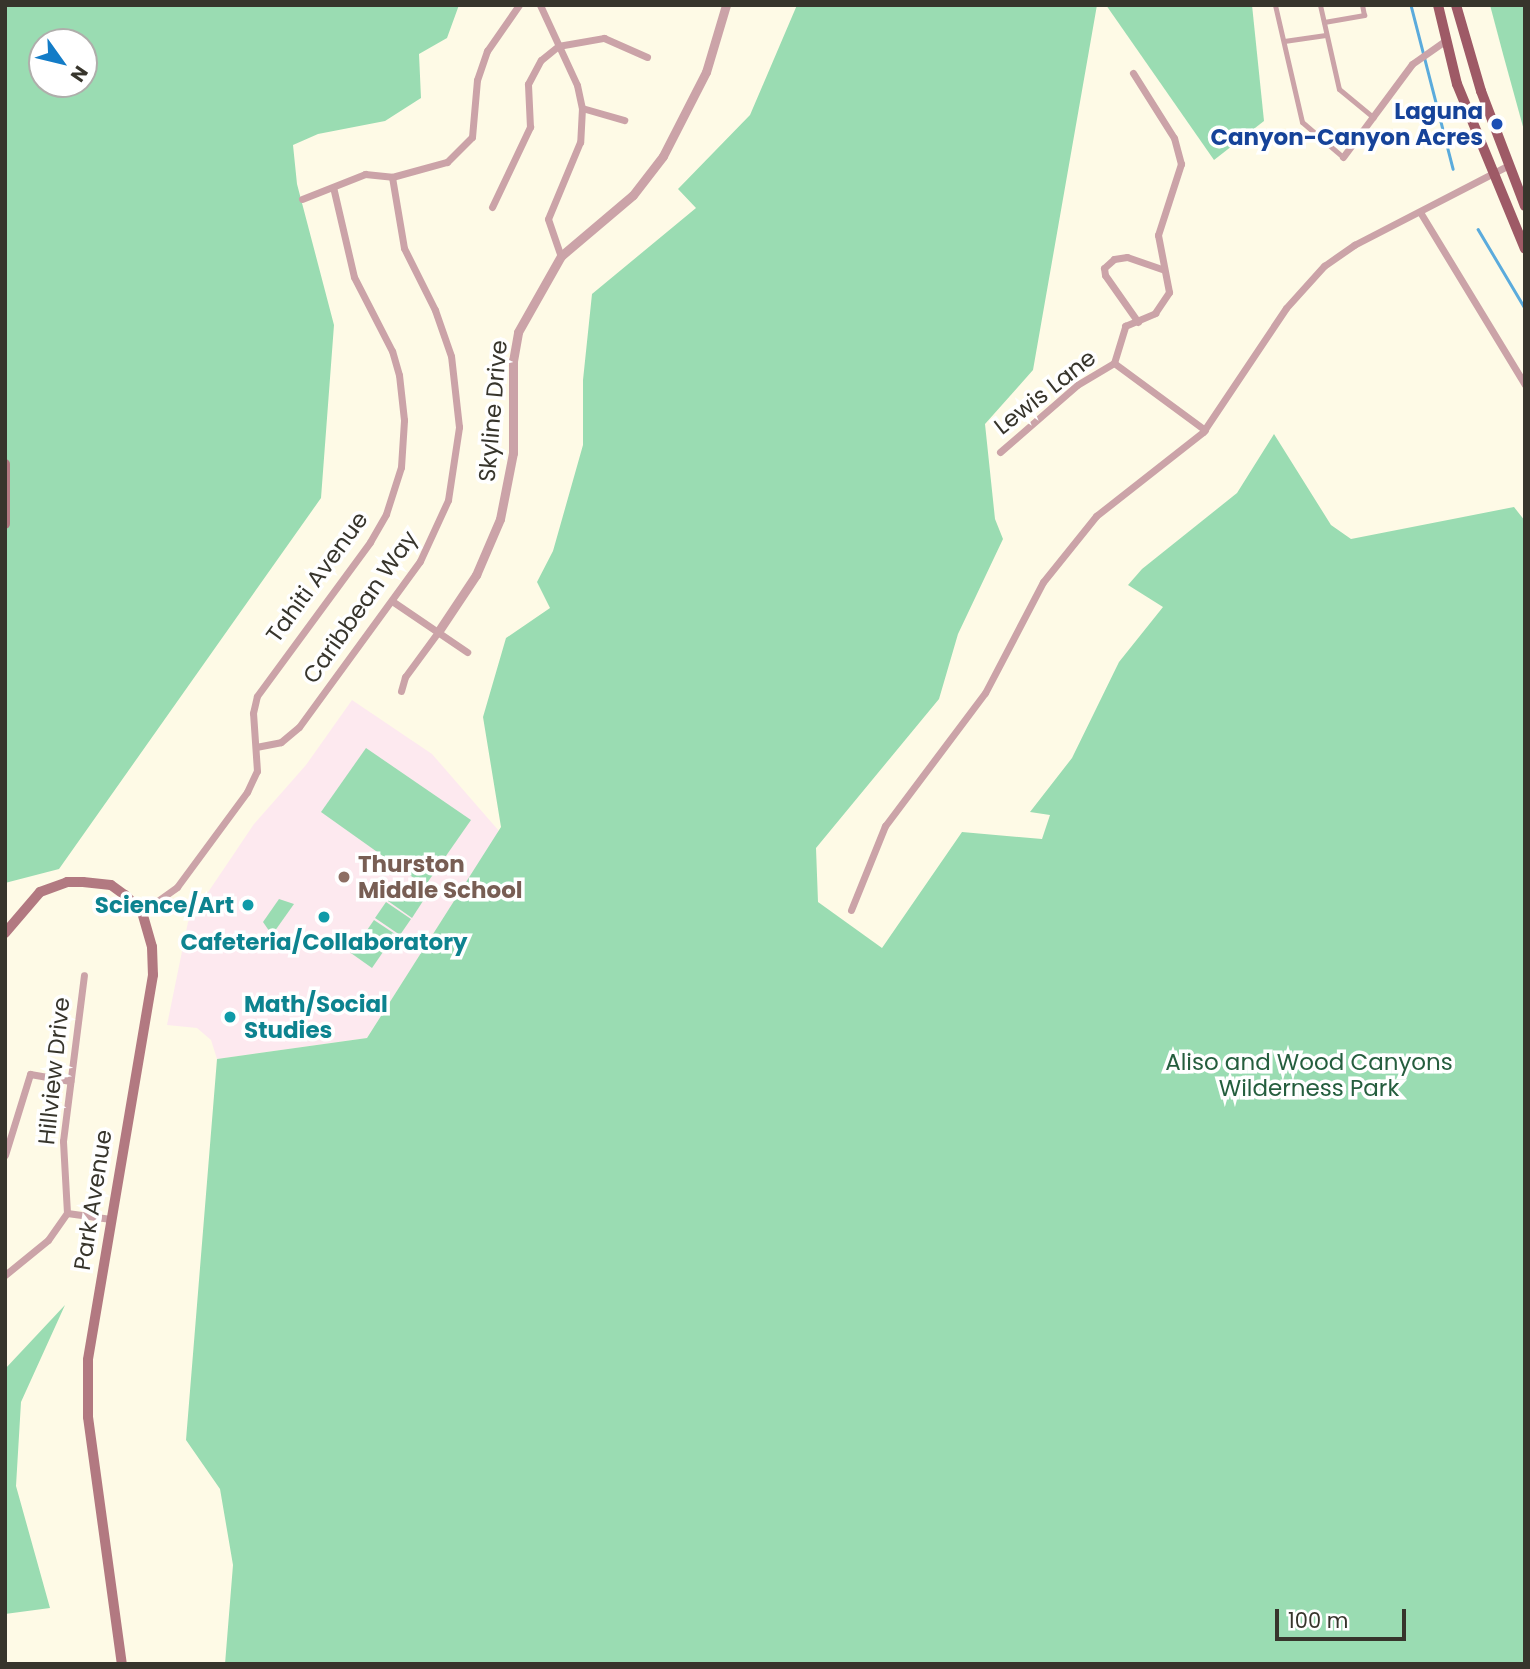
<!DOCTYPE html>
<html>
<head>
<meta charset="utf-8">
<style>
  body { margin:0 }
  #map { position:relative; width:1530px; height:1669px; overflow:hidden; background:#fefae6; font-family:Poppins,sans-serif }
  div>[style] { position:absolute }
  .education>* { inset:0; background:#fde9ef }
  .green>* { inset:0; background:#9adcb2 }
  .stream>* { height:2.5px; margin:-1.25px; padding:0 1.25px; transform-origin:1.25px; border-radius:1.25px; background:#5babdc }
  .pedestrian>* { height:5px; margin:-2.5px; padding:0 2.5px; transform-origin:2.5px; border-radius:2.5px; background:#cba3a8 }
  .minor>* { height:7px; margin:-3.5px; padding:0 3.5px; transform-origin:3.5px; border-radius:3.5px; background:#cba3a8 }
  .tertiary>* { height:9px; margin:-4.5px; padding:0 4.5px; transform-origin:4.5px; border-radius:4.5px; background:#cba3a8 }
  .secondary>* { height:10px; margin:-5px; padding:0 5px; transform-origin:5px; border-radius:5px; background:#b27981 }
  .primary>* { height:10px; margin:-5px; padding:0 5px; transform-origin:5px; border-radius:5px; background:#9e5a66 }
  .dots>* { width:19px; height:19px; translate:-50% -50%; box-sizing:border-box; border:4px solid #fff; border-radius:50% }
  span { translate:-50% -50%; white-space:nowrap; text-align:center; line-height:1.15; -webkit-text-stroke:7px #fff; paint-order:stroke }
  .transit-label { font-size:23px; color:#164399; font-weight:700 }
  .right { translate:-100% -50%; text-align:right }
  .street-label { font-size:23px; color:#37352c }
  .education-label { font-size:23px; color:#785e54; font-weight:700 }
  .left { translate:0 -50%; text-align:left }
  .culture-label { font-size:23px; color:#0d838f; font-weight:700 }
  .park-label { font-size:23px; color:#255e3e }
  .frame { position:absolute; inset:0; border:7px solid #37352c; pointer-events:none }
  .north { position:absolute; left:28px; top:28px; width:70px; height:70px; box-sizing:border-box; background:#fff; border:2px solid #afaeab; border-radius:50%; rotate:124deg; font-size:19px; font-weight:700; line-height:28px; text-align:center; color:#37352c }
  .north::after { content:''; display:block; margin:auto; width:24px; height:32px; background:#137cc7; clip-path:polygon(50% 0,100% 100%,50% 72%,0 100%) }
  .scale { position:absolute; left:1275px; top:1609px; width:131px; height:32px; box-sizing:border-box; border:4px solid #37352c; border-top:0; padding-left:9px; font-size:21px; line-height:24px; white-space:nowrap; color:#37352c; -webkit-text-stroke:5px #fff; paint-order:stroke }
</style>
</head>
<body>
<div id="map">
  <div class="education">
    <i style="clip-path:polygon(352px 700px,432px 754px,499px 831px,367px 1038px,217px 1059px,211px 1040px,197px 1028px,167px 1025px,188px 922px,254px 824px,306px 765px)"></i>
  </div>
  <div class="green">
    <i style="clip-path:polygon(evenodd,5px 5px,459px 5px,447px 38px,419px 54px,421px 98px,385px 121px,318px 134px,293px 145px,297px 184px,334px 325px,321px 498px,59px 869px,5px 883px,5px 5px,42px 42px,84px 42px,84px 84px,42px 84px,42px 42px)"></i>
    <i style="clip-path:polygon(797px 5px,1097px 5px,1033px 370px,985px 424px,995px 519px,1003px 539px,958px 634px,939px 699px,816px 848px,818px 902px,882px 948px,962px 832px,1042px 839px,1050px 815px,1030px 812px,1072px 758px,1119px 662px,1163px 607px,1128px 585px,1142px 569px,1237px 493px,1274px 434px,1331px 525px,1351px 539px,1514px 507px,1525px 521px,1525px 1664px,225px 1664px,233px 1565px,220px 1489px,186px 1440px,217px 1059px,367px 1038px,501px 827px,483px 717px,506px 638px,550px 608px,537px 582px,553px 551px,583px 445px,583px 380px,592px 294px,696px 208px,678px 189px,750px 115px)"></i>
    <i style="clip-path:polygon(1106px 5px,1252px 5px,1264px 121px,1214px 160px)"></i>
    <i style="clip-path:polygon(1490px 5px,1525px 5px,1525px 134px,1503px 54px)"></i>
    <i style="clip-path:polygon(366px 748px,471px 820px,425px 886px,321px 812px)"></i>
    <i style="clip-path:polygon(399px 885px,423px 901px,412px 918px,388px 901px)"></i>
    <i style="clip-path:polygon(279px 899px,294px 904px,272px 935px,263px 922px)"></i>
    <i style="clip-path:polygon(386px 902px,411px 919px,400px 935px,375px 918px)"></i>
    <i style="clip-path:polygon(374px 920px,398px 936px,387px 953px,363px 936px)"></i>
    <i style="clip-path:polygon(359px 935px,383px 952px,372px 968px,348px 951px)"></i>
    <i style="clip-path:polygon(65px 1305px,21px 1402px,16px 1486px,50px 1608px,5px 1614px,5px 1369px)"></i>
  </div>
  <div class="stream">
    <i style="left:1411px;top:5px;width:169px;rotate:75.6deg"></i>
    <i style="left:1478px;top:229px;width:92px;rotate:59.3deg"></i>
  </div>
  <div class="pedestrian">
    <i style="left:1275px;top:5px;width:120px;rotate:77deg"></i>
    <i style="left:1302px;top:122px;width:54px;rotate:40.5deg"></i>
    <i style="left:1320px;top:5px;width:86px;rotate:77.3deg"></i>
    <i style="left:1339px;top:89px;width:45px;rotate:39.6deg"></i>
    <i style="left:1324px;top:22px;width:41px;rotate:-9.9deg"></i>
    <i style="left:1364px;top:15px;width:10px;rotate:-101deg"></i>
    <i style="left:1284px;top:41px;width:42px;rotate:-8.1deg"></i>
  </div>
  <div class="minor">
    <i style="left:540px;top:5px;width:88px;rotate:65.2deg"></i>
    <i style="left:577px;top:85px;width:24px;rotate:78deg"></i>
    <i style="left:582px;top:108px;width:34px;rotate:93deg"></i>
    <i style="left:580px;top:142px;width:83px;rotate:112.6deg"></i>
    <i style="left:548px;top:219px;width:39px;rotate:71deg"></i>
    <i style="left:582px;top:108px;width:44px;rotate:15.9deg"></i>
    <i style="left:1343px;top:157px;width:116px;rotate:-53.4deg"></i>
    <i style="left:1412px;top:64px;width:42px;rotate:-35.2deg"></i>
    <i style="left:302px;top:199px;width:68px;rotate:-21.6deg"></i>
    <i style="left:365px;top:174px;width:27px;rotate:6deg"></i>
    <i style="left:392px;top:177px;width:57px;rotate:-15.3deg"></i>
    <i style="left:447px;top:162px;width:35px;rotate:-45deg"></i>
    <i style="left:472px;top:137px;width:57px;rotate:-85deg"></i>
    <i style="left:477px;top:80px;width:31px;rotate:-71deg"></i>
    <i style="left:487px;top:51px;width:56px;rotate:-55.2deg"></i>
    <i style="left:492px;top:207px;width:89px;rotate:-64.6deg"></i>
    <i style="left:530px;top:127px;width:43px;rotate:-92.7deg"></i>
    <i style="left:528px;top:84px;width:27px;rotate:-62deg"></i>
    <i style="left:541px;top:60px;width:22px;rotate:-39deg"></i>
    <i style="left:558px;top:46px;width:47px;rotate:-9.9deg"></i>
    <i style="left:604px;top:38px;width:47px;rotate:23.8deg"></i>
    <i style="left:1420px;top:212px;width:202px;rotate:58.7deg"></i>
    <i style="left:1138px;top:322px;width:57px;rotate:-125.1deg"></i>
    <i style="left:1105px;top:275px;width:7px;rotate:-98deg"></i>
    <i style="left:1104px;top:268px;width:13px;rotate:-42deg"></i>
    <i style="left:1114px;top:259px;width:13px;rotate:-9deg"></i>
    <i style="left:1127px;top:257px;width:39px;rotate:19deg"></i>
    <i style="left:1114px;top:363px;width:39px;rotate:-73deg"></i>
    <i style="left:1125px;top:326px;width:33px;rotate:-23deg"></i>
    <i style="left:1155px;top:313px;width:25px;rotate:-56deg"></i>
    <i style="left:1169px;top:292px;width:58px;rotate:-100.9deg"></i>
    <i style="left:1158px;top:235px;width:75px;rotate:-72.1deg"></i>
    <i style="left:1181px;top:164px;width:27px;rotate:-105deg"></i>
    <i style="left:1174px;top:138px;width:77px;rotate:-122.2deg"></i>
    <i style="left:1114px;top:363px;width:113px;rotate:36.4deg"></i>
    <i style="left:1000px;top:452px;width:102px;rotate:-41deg"></i>
    <i style="left:1077px;top:385px;width:43px;rotate:-30.7deg"></i>
    <i style="left:392px;top:601px;width:91px;rotate:34.2deg"></i>
    <i style="left:401px;top:691px;width:15px;rotate:-74deg"></i>
    <i style="left:405px;top:677px;width:56px;rotate:-53.7deg"></i>
    <i style="left:256px;top:747px;width:25px;rotate:-11deg"></i>
    <i style="left:281px;top:742px;width:23px;rotate:-40deg"></i>
    <i style="left:299px;top:727px;width:205px;rotate:-53.9deg"></i>
    <i style="left:420px;top:561px;width:67px;rotate:-65.3deg"></i>
    <i style="left:448px;top:500px;width:74px;rotate:-81.4deg"></i>
    <i style="left:459px;top:427px;width:71px;rotate:-96.4deg"></i>
    <i style="left:451px;top:356px;width:49px;rotate:-109.2deg"></i>
    <i style="left:435px;top:310px;width:69px;rotate:-116.6deg"></i>
    <i style="left:404px;top:248px;width:72px;rotate:-99.6deg"></i>
    <i style="left:851px;top:910px;width:91px;rotate:-68deg"></i>
    <i style="left:885px;top:826px;width:166px;rotate:-53.1deg"></i>
    <i style="left:985px;top:693px;width:125px;rotate:-62.4deg"></i>
    <i style="left:1043px;top:582px;width:85px;rotate:-51.2deg"></i>
    <i style="left:1096px;top:516px;width:136px;rotate:-38.1deg"></i>
    <i style="left:1203px;top:432px;width:149px;rotate:-56.2deg"></i>
    <i style="left:1286px;top:308px;width:57px;rotate:-47.9deg"></i>
    <i style="left:1324px;top:266px;width:37px;rotate:-35deg"></i>
    <i style="left:1354px;top:245px;width:172px;rotate:-27.3deg"></i>
    <i style="left:142px;top:912px;width:43px;rotate:-35.5deg"></i>
    <i style="left:177px;top:887px;width:118px;rotate:-53.6deg"></i>
    <i style="left:247px;top:792px;width:23px;rotate:-65deg"></i>
    <i style="left:257px;top:771px;width:58px;rotate:-93.9deg"></i>
    <i style="left:253px;top:713px;width:17px;rotate:-77deg"></i>
    <i style="left:257px;top:696px;width:191px;rotate:-53.7deg"></i>
    <i style="left:370px;top:542px;width:32px;rotate:-60deg"></i>
    <i style="left:386px;top:514px;width:49px;rotate:-72.3deg"></i>
    <i style="left:401px;top:467px;width:47px;rotate:-86.3deg"></i>
    <i style="left:404px;top:420px;width:45px;rotate:-96.3deg"></i>
    <i style="left:399px;top:375px;width:25px;rotate:-106deg"></i>
    <i style="left:392px;top:351px;width:83px;rotate:-117.2deg"></i>
    <i style="left:354px;top:277px;width:92px;rotate:-103.1deg"></i>
    <i style="left:5px;top:1155px;width:85px;rotate:-72.8deg"></i>
    <i style="left:30px;top:1074px;width:41px;rotate:9.9deg"></i>
    <i style="left:67px;top:1213px;width:44px;rotate:7.8deg"></i>
    <i style="left:5px;top:1275px;width:55px;rotate:-39.1deg"></i>
    <i style="left:48px;top:1240px;width:33px;rotate:-55deg"></i>
    <i style="left:67px;top:1213px;width:72px;rotate:-93.2deg"></i>
    <i style="left:63px;top:1141px;width:167px;rotate:-82.8deg"></i>
  </div>
  <div class="tertiary">
    <i style="left:438px;top:632px;width:69px;rotate:-56.3deg"></i>
    <i style="left:476px;top:575px;width:61px;rotate:-66.8deg"></i>
    <i style="left:500px;top:519px;width:67px;rotate:-78.9deg"></i>
    <i style="left:513px;top:453px;width:92px;rotate:-90deg"></i>
    <i style="left:513px;top:361px;width:29px;rotate:-80deg"></i>
    <i style="left:518px;top:332px;width:87px;rotate:-60.5deg"></i>
    <i style="left:561px;top:256px;width:94px;rotate:-40.3deg"></i>
    <i style="left:633px;top:195px;width:49px;rotate:-52.4deg"></i>
    <i style="left:663px;top:156px;width:94px;rotate:-62.9deg"></i>
    <i style="left:706px;top:72px;width:70px;rotate:-73.4deg"></i>
  </div>
  <div class="secondary">
    <i style="left:5px;top:464px;width:60px;rotate:90deg"></i>
    <i style="left:5px;top:933px;width:54px;rotate:-49.5deg"></i>
    <i style="left:40px;top:892px;width:29px;rotate:-20deg"></i>
    <i style="left:67px;top:882px;width:16px"></i>
    <i style="left:83px;top:882px;width:28px;rotate:6deg"></i>
    <i style="left:111px;top:885px;width:17px;rotate:36deg"></i>
    <i style="left:125px;top:895px;width:24px;rotate:45deg"></i>
    <i style="left:142px;top:912px;width:36px;rotate:74deg"></i>
    <i style="left:152px;top:947px;width:28px;rotate:88deg"></i>
    <i style="left:153px;top:975px;width:390px;rotate:99.6deg"></i>
    <i style="left:88px;top:1360px;width:57px;rotate:90deg"></i>
    <i style="left:88px;top:1417px;width:249px;rotate:82.2deg"></i>
  </div>
  <div class="primary">
    <i style="left:1438px;top:5px;width:81px;rotate:76.5deg"></i>
    <i style="left:1457px;top:84px;width:178px;rotate:67.6deg"></i>
    <i style="left:1456px;top:5px;width:90px;rotate:73.8deg"></i>
    <i style="left:1481px;top:91px;width:123px;rotate:69.1deg"></i>
  </div>
  <div class="dots">
    <i style="left:1497px;top:124px;background:#1a4fb4"></i>
    <i style="left:344px;top:877px;background:#8d6e63"></i>
    <i style="left:248px;top:905px;background:#0f9aa8"></i>
    <i style="left:324px;top:917px;background:#0f9aa8"></i>
    <i style="left:230px;top:1017px;background:#0f9aa8"></i>
  </div>
  <div class="transit-label">
    <span class="right" style="left:1483px;top:124px">Laguna<br>Canyon-Canyon Acres</span>
  </div>
  <div class="street-label">
    <span style="left:1045px;top:392px;rotate:-38deg">Lewis Lane</span>
    <span style="left:493px;top:411px;rotate:-85deg">Skyline Drive</span>
    <span style="left:317px;top:577px;rotate:-54deg">Tahiti Avenue</span>
    <span style="left:360px;top:607px;rotate:-55deg">Caribbean Way</span>
    <span style="left:54px;top:1071px;rotate:-84deg">Hillview Drive</span>
    <span style="left:93px;top:1200px;rotate:-81deg">Park Avenue</span>
  </div>
  <div class="education-label">
    <span class="left" style="left:358px;top:877px">Thurston<br>Middle School</span>
  </div>
  <div class="culture-label">
    <span class="right" style="left:234px;top:905px">Science/Art</span>
    <span style="left:324px;top:942px">Cafeteria/Collaboratory</span>
    <span class="left" style="left:244px;top:1017px">Math/Social<br>Studies</span>
  </div>
  <div class="park-label">
    <span style="left:1309px;top:1075px">Aliso and Wood Canyons<br>Wilderness Park</span>
  </div>
  <div class="frame"></div>
  <div class="north">N</div>
  <div class="scale">100 m</div>
</div>
</body>
</html>
